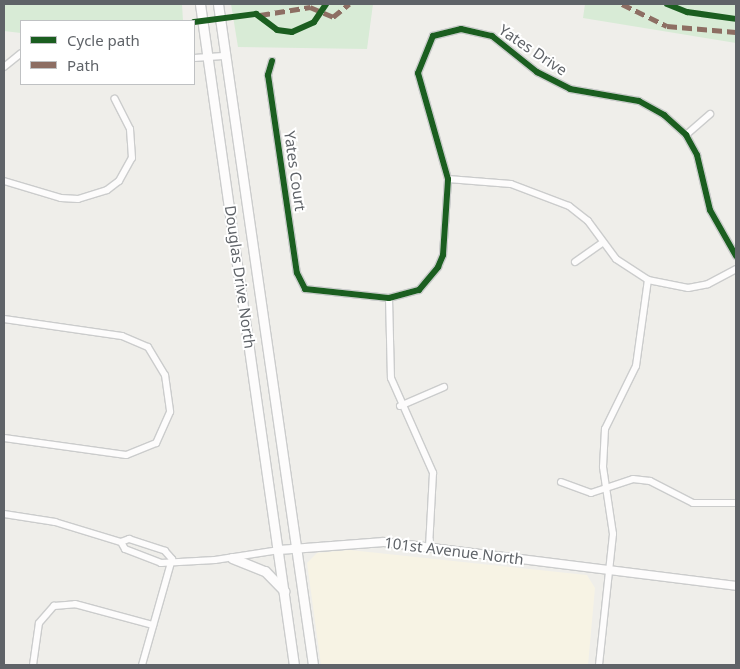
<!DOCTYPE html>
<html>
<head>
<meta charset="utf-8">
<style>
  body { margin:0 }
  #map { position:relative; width:740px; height:669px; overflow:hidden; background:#efeeea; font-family:"Noto Sans",sans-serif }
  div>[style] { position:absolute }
  .commercial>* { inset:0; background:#f7f3e4 }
  .green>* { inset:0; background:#d8ebd6 }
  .roads { filter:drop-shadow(1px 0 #cbcccc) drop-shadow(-1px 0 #cbcccc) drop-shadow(0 1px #cbcccc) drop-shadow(0 -1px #cbcccc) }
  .minor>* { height:6px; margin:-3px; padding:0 3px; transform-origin:3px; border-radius:3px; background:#fdfcfc }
  .tertiary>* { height:8px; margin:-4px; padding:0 4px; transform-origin:4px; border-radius:4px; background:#fdfcfc }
  .secondary>* { height:9px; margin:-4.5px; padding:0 4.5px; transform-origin:4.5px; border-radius:4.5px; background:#fdfcfc }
  .quiet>* { height:5px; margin-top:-2.5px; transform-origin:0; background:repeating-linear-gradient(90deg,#8d6e63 0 10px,transparent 0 15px) }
  .cycleway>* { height:6px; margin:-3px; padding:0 3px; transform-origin:3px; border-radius:3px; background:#1b5e20 }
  span { translate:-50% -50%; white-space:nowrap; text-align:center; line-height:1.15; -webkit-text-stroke:4px #fff; paint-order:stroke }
  .street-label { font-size:15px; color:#5f6368 }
  .frame { position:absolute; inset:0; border:5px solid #5f6368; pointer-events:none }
  .legend { position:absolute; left:20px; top:20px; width:175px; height:65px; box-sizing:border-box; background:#fff; border:1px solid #bfc1c3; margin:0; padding:6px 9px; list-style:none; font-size:15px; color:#5f6368 }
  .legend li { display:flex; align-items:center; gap:10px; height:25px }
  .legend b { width:25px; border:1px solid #bfc1c3 }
</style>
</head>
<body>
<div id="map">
  <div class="commercial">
    <i style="clip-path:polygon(350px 550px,587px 575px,595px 588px,588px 665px,321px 665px,307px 563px,317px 553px)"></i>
  </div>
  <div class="green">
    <i style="clip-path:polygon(4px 4px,182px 4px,183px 21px,21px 21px,21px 33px,4px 31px)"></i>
    <i style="clip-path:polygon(231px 4px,373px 4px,367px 49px,238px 47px)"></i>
    <i style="clip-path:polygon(585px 4px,736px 4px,736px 43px,583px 18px)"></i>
  </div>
  <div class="roads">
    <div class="minor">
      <i style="left:194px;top:58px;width:29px;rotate:-4deg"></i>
      <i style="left:272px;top:61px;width:15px;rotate:106deg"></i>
      <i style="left:268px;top:75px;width:200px;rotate:81.7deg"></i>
      <i style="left:297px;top:273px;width:18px;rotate:63deg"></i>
      <i style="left:305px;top:289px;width:84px;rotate:6.1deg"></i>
      <i style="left:389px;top:298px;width:31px;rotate:-15deg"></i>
      <i style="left:419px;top:290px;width:30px;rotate:-50deg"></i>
      <i style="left:438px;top:267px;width:13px;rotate:-67deg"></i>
      <i style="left:443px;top:255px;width:76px;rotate:-86.2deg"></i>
      <i style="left:448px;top:179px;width:110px;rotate:-105.8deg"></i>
      <i style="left:418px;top:73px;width:40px;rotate:-68deg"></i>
      <i style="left:433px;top:36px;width:29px;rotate:-14deg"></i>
      <i style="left:461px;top:29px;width:32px;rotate:13deg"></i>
      <i style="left:492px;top:36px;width:58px;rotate:38.7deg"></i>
      <i style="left:537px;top:72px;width:37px;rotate:27deg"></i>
      <i style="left:570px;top:89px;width:70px;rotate:9.9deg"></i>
      <i style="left:639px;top:101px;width:29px;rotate:29deg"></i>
      <i style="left:664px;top:115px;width:30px;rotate:42deg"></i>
      <i style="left:686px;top:135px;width:23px;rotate:61deg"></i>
      <i style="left:697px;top:155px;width:57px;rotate:76.7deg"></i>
      <i style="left:710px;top:210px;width:53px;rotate:60.5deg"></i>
      <i style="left:4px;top:67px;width:22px;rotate:-39deg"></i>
      <i style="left:686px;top:135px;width:32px;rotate:-41deg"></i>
      <i style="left:448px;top:179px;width:63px;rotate:4.5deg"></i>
      <i style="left:511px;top:184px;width:62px;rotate:20.8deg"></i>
      <i style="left:569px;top:206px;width:24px;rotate:38deg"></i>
      <i style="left:588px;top:221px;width:47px;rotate:53.6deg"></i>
      <i style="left:616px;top:259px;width:38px;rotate:33deg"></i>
      <i style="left:648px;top:280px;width:41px;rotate:11.3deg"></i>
      <i style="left:688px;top:288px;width:20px;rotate:-11deg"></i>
      <i style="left:708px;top:284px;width:32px;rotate:-28deg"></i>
      <i style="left:4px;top:181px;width:59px;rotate:16.6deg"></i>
      <i style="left:61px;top:198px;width:17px;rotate:3deg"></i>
      <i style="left:78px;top:199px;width:30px;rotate:-17deg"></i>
      <i style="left:107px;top:190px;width:15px;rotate:-37deg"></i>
      <i style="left:119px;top:181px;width:26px;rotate:-61deg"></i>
      <i style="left:132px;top:158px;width:29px;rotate:-94deg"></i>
      <i style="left:130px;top:129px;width:34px;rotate:-117deg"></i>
      <i style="left:575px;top:262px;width:33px;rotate:-35deg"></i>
      <i style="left:389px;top:298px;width:80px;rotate:88.6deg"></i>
      <i style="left:391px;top:378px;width:104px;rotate:66.1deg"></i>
      <i style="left:433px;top:473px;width:75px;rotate:93.1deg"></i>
      <i style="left:4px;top:319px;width:119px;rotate:8.2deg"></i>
      <i style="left:122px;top:336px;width:28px;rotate:23deg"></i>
      <i style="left:148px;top:347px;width:33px;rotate:59deg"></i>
      <i style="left:165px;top:375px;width:37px;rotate:82deg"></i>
      <i style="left:170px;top:412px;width:34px;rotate:114deg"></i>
      <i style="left:156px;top:443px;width:32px;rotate:158deg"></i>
      <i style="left:126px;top:455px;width:123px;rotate:-172.1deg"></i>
      <i style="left:400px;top:406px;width:48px;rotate:-23.4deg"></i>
      <i style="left:561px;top:482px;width:32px;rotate:20deg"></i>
      <i style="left:591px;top:493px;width:44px;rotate:-18.4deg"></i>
      <i style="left:633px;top:479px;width:17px;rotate:7deg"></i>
      <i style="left:650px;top:481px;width:48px;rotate:27.1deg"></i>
      <i style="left:693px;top:503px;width:43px"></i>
      <i style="left:4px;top:514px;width:52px;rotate:8.9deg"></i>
      <i style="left:55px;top:522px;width:69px;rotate:16.9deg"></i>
      <i style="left:121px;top:542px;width:9px;rotate:-21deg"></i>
      <i style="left:129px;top:539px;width:38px;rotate:18deg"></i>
      <i style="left:165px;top:551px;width:11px;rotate:49deg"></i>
      <i style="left:121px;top:542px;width:8px;rotate:60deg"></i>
      <i style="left:125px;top:549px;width:39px;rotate:21deg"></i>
      <i style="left:161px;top:563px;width:54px;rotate:-3.2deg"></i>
      <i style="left:215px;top:560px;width:65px;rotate:-8.9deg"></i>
      <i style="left:33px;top:665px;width:42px;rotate:-81.9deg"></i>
      <i style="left:39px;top:623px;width:23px;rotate:-49deg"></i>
      <i style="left:54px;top:606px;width:21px;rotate:-5deg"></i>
      <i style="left:75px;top:604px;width:81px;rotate:15.1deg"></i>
      <i style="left:142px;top:665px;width:110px;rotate:-74.2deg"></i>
      <i style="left:599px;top:665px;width:132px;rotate:-83.9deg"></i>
      <i style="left:613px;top:534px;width:68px;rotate:-98.5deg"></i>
      <i style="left:603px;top:467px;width:38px;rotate:-87deg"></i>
      <i style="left:605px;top:429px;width:70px;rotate:-63.8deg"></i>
      <i style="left:636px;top:366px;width:87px;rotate:-82.1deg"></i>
    </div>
    <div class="tertiary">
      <i style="left:279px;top:550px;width:105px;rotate:-4.4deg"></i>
      <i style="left:384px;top:542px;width:355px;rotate:7.1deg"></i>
    </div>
    <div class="secondary">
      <i style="left:200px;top:4px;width:668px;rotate:81.91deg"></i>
      <i style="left:218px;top:4px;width:668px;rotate:81.82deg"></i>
      <i style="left:232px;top:558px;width:35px;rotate:22deg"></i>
      <i style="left:265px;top:571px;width:28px;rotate:46deg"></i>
    </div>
  </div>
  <div class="quiet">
    <i style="left:622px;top:4px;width:50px;rotate:26.1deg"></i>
    <i style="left:667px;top:26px;width:69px;rotate:5deg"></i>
    <i style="left:260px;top:15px;width:51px;rotate:-9.1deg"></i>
    <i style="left:310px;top:7px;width:25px;rotate:23deg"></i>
    <i style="left:333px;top:17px;width:21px;rotate:-39deg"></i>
  </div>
  <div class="cycleway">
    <i style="left:667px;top:4px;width:22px;rotate:22deg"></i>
    <i style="left:687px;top:12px;width:49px;rotate:8.1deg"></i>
    <i style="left:194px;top:22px;width:63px;rotate:-7.4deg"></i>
    <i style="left:256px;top:14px;width:26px;rotate:37deg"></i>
    <i style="left:277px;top:30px;width:15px;rotate:8deg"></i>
    <i style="left:292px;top:32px;width:24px;rotate:-24deg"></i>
    <i style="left:314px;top:22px;width:22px;rotate:-56deg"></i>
    <i style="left:272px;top:61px;width:15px;rotate:106deg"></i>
    <i style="left:268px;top:75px;width:200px;rotate:81.7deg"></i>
    <i style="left:297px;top:273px;width:18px;rotate:63deg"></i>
    <i style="left:305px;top:289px;width:84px;rotate:6.1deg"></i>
    <i style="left:389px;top:298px;width:31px;rotate:-15deg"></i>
    <i style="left:419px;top:290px;width:30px;rotate:-50deg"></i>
    <i style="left:438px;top:267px;width:13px;rotate:-67deg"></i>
    <i style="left:443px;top:255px;width:76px;rotate:-86.2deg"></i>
    <i style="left:448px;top:179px;width:110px;rotate:-105.8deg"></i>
    <i style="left:418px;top:73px;width:40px;rotate:-68deg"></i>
    <i style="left:433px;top:36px;width:29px;rotate:-14deg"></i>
    <i style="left:461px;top:29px;width:32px;rotate:13deg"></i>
    <i style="left:492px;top:36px;width:58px;rotate:38.7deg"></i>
    <i style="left:537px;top:72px;width:37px;rotate:27deg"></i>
    <i style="left:570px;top:89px;width:70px;rotate:9.9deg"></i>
    <i style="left:639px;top:101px;width:29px;rotate:29deg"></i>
    <i style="left:664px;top:115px;width:30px;rotate:42deg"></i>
    <i style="left:686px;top:135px;width:23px;rotate:61deg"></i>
    <i style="left:697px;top:155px;width:57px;rotate:76.7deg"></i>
    <i style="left:710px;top:210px;width:53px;rotate:60.5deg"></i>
  </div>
  <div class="street-label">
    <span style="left:533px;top:50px;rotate:34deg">Yates Drive</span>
    <span style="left:295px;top:171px;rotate:82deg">Yates Court</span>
    <span style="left:240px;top:277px;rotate:82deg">Douglas Drive North</span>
    <span style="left:454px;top:551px;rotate:7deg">101st Avenue North</span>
  </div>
  <div class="frame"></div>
  <ul class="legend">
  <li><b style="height:6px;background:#1b5e20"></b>Cycle path</li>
  <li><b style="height:6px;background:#8d6e63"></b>Path</li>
  </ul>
</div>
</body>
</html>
